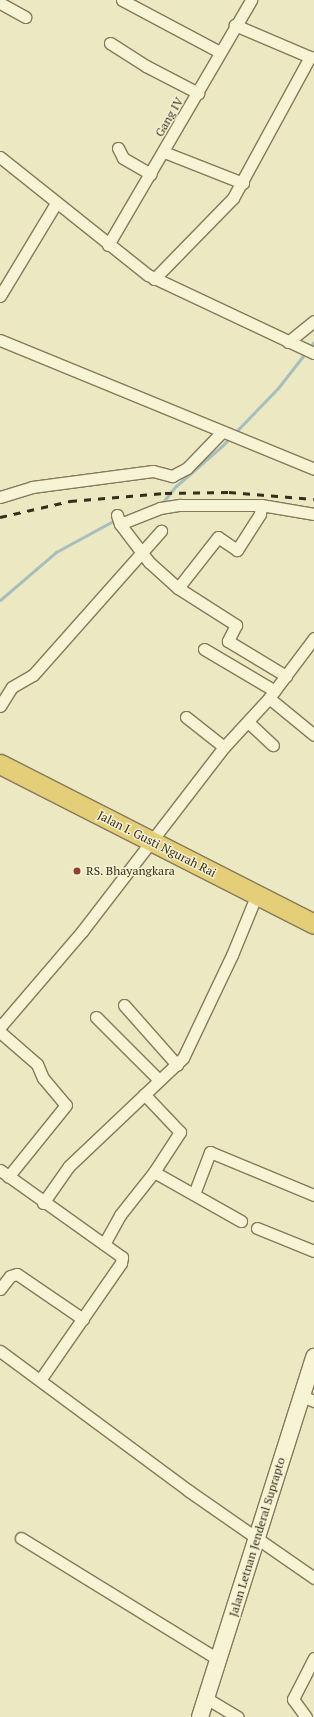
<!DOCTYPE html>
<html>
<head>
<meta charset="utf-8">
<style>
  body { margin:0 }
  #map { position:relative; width:314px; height:1717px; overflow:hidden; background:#ece8c2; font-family:"PT Serif",serif }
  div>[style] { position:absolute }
  .stream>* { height:3px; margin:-1.5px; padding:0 1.5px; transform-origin:1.5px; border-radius:1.5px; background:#a4bfbc }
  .roads { filter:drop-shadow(1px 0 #85795a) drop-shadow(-1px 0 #85795a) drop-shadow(0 1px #85795a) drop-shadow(0 -1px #85795a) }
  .minor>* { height:11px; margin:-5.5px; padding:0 5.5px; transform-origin:5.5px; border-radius:5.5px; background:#f7f4d5 }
  .secondary>* { height:16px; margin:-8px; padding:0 8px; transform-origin:8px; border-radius:8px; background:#f7f4d5 }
  .trunk>* { height:19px; margin:-9.5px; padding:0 9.5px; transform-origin:9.5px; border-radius:9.5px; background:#e4cf78 }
  .rail>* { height:3px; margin-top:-1.5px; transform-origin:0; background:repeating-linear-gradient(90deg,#352e1d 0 7px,transparent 0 14px) }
  .dots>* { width:11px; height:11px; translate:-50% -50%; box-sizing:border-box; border:2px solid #f4f1d1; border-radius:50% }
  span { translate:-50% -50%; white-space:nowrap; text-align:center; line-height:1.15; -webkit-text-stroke:3px #f4f1d1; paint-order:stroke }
  .street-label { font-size:12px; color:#352e1d }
  .poi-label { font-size:12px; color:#352e1d }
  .left { translate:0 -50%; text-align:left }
</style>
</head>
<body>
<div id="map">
  <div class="stream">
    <i style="left:162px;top:503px;width:22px;rotate:-51deg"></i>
    <i style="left:176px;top:486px;width:61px;rotate:-41deg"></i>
    <i style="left:222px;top:446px;width:81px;rotate:-46deg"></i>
    <i style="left:278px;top:388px;width:58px;rotate:-52deg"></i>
    <i style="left:0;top:600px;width:74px;rotate:-40.6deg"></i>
    <i style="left:56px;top:552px;width:67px;rotate:-28.5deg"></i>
  </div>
  <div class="roads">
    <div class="minor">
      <i style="left:122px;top:0;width:111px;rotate:28deg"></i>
      <i style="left:0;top:3px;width:29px;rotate:29deg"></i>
      <i style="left:110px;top:43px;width:43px;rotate:32.6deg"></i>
      <i style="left:146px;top:66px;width:59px;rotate:27.4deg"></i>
      <i style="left:118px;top:148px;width:11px;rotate:63deg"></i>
      <i style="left:123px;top:158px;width:32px;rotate:30deg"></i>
      <i style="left:164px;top:152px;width:85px;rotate:21.4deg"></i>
      <i style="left:0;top:157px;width:189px;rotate:38.6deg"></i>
      <i style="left:148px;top:275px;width:183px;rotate:25.2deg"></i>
      <i style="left:108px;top:245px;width:284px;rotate:-59.7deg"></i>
      <i style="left:154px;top:279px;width:113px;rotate:-45.7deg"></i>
      <i style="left:233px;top:198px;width:161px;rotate:-61.4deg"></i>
      <i style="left:310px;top:57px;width:82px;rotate:-156.9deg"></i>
      <i style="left:0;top:296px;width:109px;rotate:-58.9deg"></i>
      <i style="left:0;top:340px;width:339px;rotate:22.3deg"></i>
      <i style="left:288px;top:342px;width:33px;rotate:-39deg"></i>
      <i style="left:0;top:497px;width:34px;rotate:-17deg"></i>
      <i style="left:32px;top:487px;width:122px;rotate:-7.5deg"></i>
      <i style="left:153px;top:471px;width:20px;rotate:15deg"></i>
      <i style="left:172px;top:476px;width:17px;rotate:-28deg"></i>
      <i style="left:187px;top:468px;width:50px;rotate:-45.8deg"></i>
      <i style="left:261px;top:505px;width:9px;rotate:96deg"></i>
      <i style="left:260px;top:514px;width:43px;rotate:122.6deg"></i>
      <i style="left:237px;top:550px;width:23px;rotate:-146deg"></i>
      <i style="left:218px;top:537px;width:65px;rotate:128.1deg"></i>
      <i style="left:178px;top:588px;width:69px;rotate:32.5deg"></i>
      <i style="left:236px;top:625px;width:18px;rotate:117deg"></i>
      <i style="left:228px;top:641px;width:68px;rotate:31.1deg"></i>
      <i style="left:117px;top:515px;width:9px;rotate:72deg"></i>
      <i style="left:120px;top:524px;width:48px;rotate:52.7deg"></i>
      <i style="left:149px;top:562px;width:39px;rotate:42deg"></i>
      <i style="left:120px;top:524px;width:43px;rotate:-21.8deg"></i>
      <i style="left:160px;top:508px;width:20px;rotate:-9deg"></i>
      <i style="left:180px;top:505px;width:81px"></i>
      <i style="left:261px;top:505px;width:54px;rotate:9.6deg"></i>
      <i style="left:204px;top:649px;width:82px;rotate:30.6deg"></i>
      <i style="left:269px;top:698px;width:58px;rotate:39.4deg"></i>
      <i style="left:0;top:706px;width:22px;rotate:-58deg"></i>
      <i style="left:12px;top:687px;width:24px;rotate:-30deg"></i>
      <i style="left:33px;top:675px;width:193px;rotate:-48.4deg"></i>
      <i style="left:186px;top:717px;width:48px;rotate:38.3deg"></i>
      <i style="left:248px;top:722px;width:34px;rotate:43deg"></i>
      <i style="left:124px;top:1005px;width:80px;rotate:48.5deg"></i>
      <i style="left:96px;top:1017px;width:89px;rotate:45deg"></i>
      <i style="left:0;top:1027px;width:128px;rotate:-49.4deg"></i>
      <i style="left:83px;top:930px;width:231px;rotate:-52.4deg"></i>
      <i style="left:224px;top:747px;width:67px;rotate:-47.4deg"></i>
      <i style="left:269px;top:698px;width:75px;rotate:-53.1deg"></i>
      <i style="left:0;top:1032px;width:49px;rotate:40.9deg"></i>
      <i style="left:37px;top:1064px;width:15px;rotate:67deg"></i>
      <i style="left:43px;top:1078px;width:35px;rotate:50deg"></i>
      <i style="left:66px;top:1105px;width:92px;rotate:128.9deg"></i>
      <i style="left:0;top:1170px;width:150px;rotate:35.5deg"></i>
      <i style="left:122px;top:1257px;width:6px;rotate:99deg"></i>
      <i style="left:121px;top:1263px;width:142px;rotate:124.7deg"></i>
      <i style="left:154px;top:1172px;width:100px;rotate:29.4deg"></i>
      <i style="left:194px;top:1194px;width:45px;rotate:-69.1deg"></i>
      <i style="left:210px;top:1152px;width:113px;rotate:22.5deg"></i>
      <i style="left:43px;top:1203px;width:45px;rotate:-54.9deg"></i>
      <i style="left:69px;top:1166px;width:157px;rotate:-43.5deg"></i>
      <i style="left:183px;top:1058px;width:114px;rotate:-64.6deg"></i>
      <i style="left:232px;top:955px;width:66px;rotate:-67.7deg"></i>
      <i style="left:257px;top:1228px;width:61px;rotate:22deg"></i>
      <i style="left:104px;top:1244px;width:33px;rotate:-61deg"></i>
      <i style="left:120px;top:1215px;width:55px;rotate:-51.7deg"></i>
      <i style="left:154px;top:1172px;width:48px;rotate:-57deg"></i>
      <i style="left:180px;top:1132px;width:52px;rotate:-133.5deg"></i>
      <i style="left:0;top:1289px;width:16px;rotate:-52deg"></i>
      <i style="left:10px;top:1276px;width:7px;rotate:-16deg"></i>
      <i style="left:17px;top:1274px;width:80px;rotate:34.3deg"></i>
      <i style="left:0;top:1351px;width:235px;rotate:36.5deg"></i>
      <i style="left:189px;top:1491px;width:152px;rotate:34.8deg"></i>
      <i style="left:302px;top:1396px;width:13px;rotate:23deg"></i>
      <i style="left:21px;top:1538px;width:233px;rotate:31.6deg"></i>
      <i style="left:206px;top:1698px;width:37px;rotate:31deg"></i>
      <i style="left:306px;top:1717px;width:22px;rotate:-126deg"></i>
      <i style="left:293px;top:1699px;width:46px;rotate:-62.9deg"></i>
    </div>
    <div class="secondary">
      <i style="left:200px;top:1717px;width:378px;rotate:-72.4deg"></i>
    </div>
    <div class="trunk">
      <i style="left:0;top:764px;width:352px;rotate:27deg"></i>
    </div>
  </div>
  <div class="rail">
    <i style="left:0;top:517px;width:72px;rotate:-12.9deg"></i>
    <i style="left:70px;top:501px;width:95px;rotate:-4.8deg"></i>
    <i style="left:165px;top:493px;width:64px;rotate:-0.9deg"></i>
    <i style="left:229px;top:492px;width:85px;rotate:4.7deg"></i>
  </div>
  <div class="dots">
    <i style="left:77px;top:871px;background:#923f2c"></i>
  </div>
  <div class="street-label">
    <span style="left:169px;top:117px;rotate:-60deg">Gang IV</span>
    <span style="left:157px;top:844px;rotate:27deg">Jalan I. Gusti Ngurah Rai</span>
    <span style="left:257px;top:1537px;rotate:-73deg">Jalan Letnan Jenderal Suprapto</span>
  </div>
  <div class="poi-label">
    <span class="left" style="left:86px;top:871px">RS. Bhayangkara</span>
  </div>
</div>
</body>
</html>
